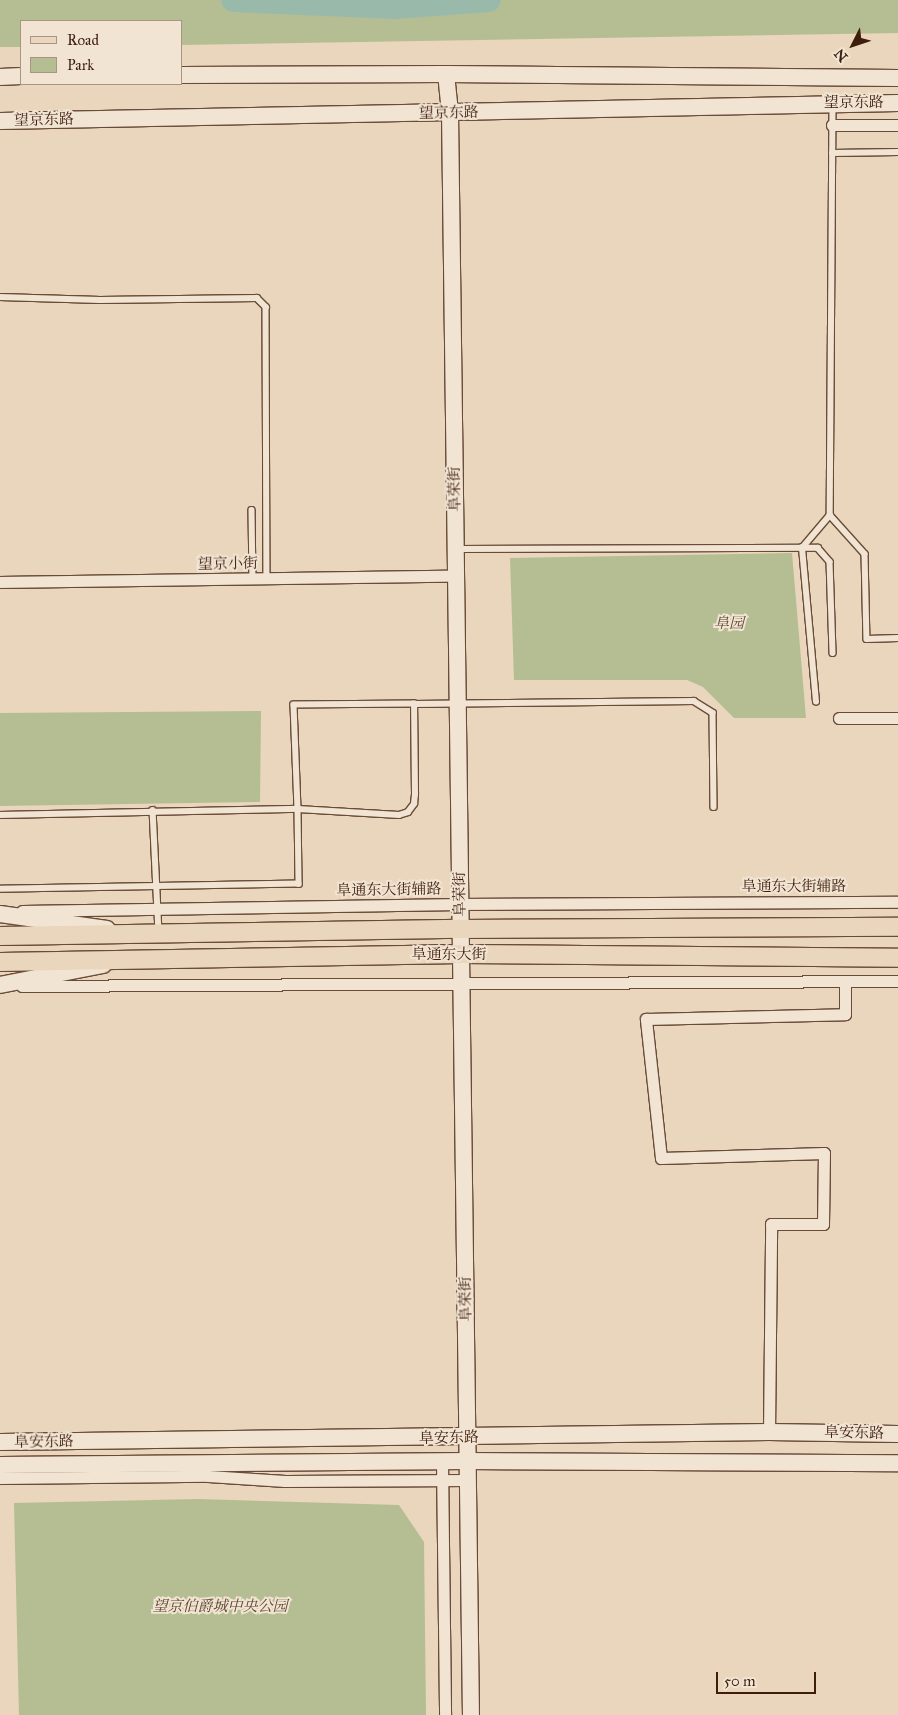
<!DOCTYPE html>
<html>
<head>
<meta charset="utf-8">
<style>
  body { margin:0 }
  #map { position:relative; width:898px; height:1715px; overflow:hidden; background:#e9d6bc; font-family:"IM FELL Great Primer","Noto Serif SC",serif }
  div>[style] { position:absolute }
  .green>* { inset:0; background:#b5be92 }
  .river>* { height:24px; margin:-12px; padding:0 12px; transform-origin:12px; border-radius:12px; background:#99baab }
  .roads { filter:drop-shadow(1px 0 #6a4b38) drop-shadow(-1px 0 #6a4b38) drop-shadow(0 1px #6a4b38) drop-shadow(0 -1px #6a4b38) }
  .lane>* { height:5.5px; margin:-2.75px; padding:0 2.75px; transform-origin:2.75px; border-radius:2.75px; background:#f1e4d3 }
  .street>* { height:11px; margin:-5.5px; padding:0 5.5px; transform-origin:5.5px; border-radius:5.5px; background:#f1e4d3 }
  .secondary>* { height:16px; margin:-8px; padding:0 8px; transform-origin:8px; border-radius:8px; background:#f1e4d3 }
  .primary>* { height:18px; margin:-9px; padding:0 9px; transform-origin:9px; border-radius:9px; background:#e9d6bc }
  span { translate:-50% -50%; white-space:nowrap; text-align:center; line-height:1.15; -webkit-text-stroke:4px #f1e4d3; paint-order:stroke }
  .street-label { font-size:15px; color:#3f1d0c }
  .park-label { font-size:15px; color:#5c452e; font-style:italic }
  .legend { position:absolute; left:20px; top:20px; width:162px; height:65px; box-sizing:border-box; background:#f1e4d3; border:1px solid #aa9483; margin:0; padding:6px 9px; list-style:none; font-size:15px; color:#3f1d0c }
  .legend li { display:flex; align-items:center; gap:10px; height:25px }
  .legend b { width:25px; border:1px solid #aa9483 }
  .north { position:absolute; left:828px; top:20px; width:50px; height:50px; -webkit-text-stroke:4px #f1e4d3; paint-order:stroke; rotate:229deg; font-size:14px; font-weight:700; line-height:20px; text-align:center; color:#3f1d0c }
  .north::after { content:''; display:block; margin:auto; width:18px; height:22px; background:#3f1d0c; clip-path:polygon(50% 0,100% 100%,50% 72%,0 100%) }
  .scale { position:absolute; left:716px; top:1672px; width:100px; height:22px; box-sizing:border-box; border:2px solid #3f1d0c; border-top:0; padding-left:6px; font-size:15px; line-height:18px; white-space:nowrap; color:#3f1d0c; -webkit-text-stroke:4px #f1e4d3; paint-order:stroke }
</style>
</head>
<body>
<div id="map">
  <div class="green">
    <i style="clip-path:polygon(0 0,898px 0,898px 33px,181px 45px,181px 21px,21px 21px,21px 47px,0 47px)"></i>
    <i style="clip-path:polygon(792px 553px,806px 718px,734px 718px,703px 687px,687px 680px,514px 680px,510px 558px)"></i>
    <i style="clip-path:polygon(261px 711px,260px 802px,0 806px,0 713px)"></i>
    <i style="clip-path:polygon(198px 1499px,399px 1505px,424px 1542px,426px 1715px,19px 1715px,14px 1503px)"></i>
  </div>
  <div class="river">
    <i style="left:233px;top:0;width:162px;rotate:2.5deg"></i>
    <i style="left:395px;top:7px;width:94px;rotate:-4.3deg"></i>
  </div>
  <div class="roads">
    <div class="lane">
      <i style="left:833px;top:107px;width:408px;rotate:90.4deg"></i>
      <i style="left:830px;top:515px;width:52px;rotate:48.1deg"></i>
      <i style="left:865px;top:554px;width:85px;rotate:88.7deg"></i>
      <i style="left:867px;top:639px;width:31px;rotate:-2deg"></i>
      <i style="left:832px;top:153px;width:66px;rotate:-0.9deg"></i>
      <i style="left:0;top:297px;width:100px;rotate:1.7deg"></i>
      <i style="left:100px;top:300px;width:157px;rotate:-0.7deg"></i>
      <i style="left:257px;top:298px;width:13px;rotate:45deg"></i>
      <i style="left:266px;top:307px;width:272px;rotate:89.8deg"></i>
      <i style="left:252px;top:510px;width:69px;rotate:89.2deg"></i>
      <i style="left:458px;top:549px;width:360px;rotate:-0.2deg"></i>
      <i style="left:818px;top:548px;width:18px;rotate:49deg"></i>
      <i style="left:830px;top:562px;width:91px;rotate:88.1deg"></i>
      <i style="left:816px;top:702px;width:155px;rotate:-95.2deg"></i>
      <i style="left:802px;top:548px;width:43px;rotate:-49.7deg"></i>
      <i style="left:414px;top:704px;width:120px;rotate:179.5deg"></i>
      <i style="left:294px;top:705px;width:104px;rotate:87.8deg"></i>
      <i style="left:298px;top:809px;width:101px;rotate:3.4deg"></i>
      <i style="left:399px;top:815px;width:9px;rotate:-18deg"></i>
      <i style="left:408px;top:812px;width:10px;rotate:-53deg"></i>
      <i style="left:414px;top:804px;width:10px;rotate:-84deg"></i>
      <i style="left:415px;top:794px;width:90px;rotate:-90.6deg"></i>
      <i style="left:414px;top:704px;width:280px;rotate:-0.6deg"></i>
      <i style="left:694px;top:701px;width:22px;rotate:32deg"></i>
      <i style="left:713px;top:713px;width:94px;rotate:89.4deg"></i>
      <i style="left:153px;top:810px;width:122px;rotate:87.2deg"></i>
      <i style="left:0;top:815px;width:298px;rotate:-1.2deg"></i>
      <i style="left:298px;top:809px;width:75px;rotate:89.2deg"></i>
      <i style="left:299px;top:884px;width:299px;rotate:179deg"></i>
    </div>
    <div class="street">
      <i style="left:832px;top:125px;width:66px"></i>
      <i style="left:0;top:582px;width:456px;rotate:-0.8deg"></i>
      <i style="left:839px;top:718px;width:59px"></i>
      <i style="left:22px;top:911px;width:438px;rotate:-0.9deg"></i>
      <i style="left:460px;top:904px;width:438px;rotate:-0.3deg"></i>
      <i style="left:22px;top:986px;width:876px;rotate:-0.33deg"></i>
      <i style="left:769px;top:1432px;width:208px;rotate:-89.4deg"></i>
      <i style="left:771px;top:1224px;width:52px"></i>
      <i style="left:823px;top:1224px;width:71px;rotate:-89.2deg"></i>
      <i style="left:824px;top:1153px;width:163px;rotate:178.2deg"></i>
      <i style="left:661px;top:1158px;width:140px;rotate:-96.2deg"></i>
      <i style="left:646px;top:1019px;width:199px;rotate:-1.4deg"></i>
      <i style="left:845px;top:1014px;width:33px;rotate:-90deg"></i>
      <i style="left:442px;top:1462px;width:253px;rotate:89.3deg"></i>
      <i style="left:0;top:1478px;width:208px;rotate:-0.6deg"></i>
      <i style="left:208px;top:1476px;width:77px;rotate:3.7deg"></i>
      <i style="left:285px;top:1481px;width:182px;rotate:-0.3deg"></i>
    </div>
    <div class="secondary">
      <i style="left:446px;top:74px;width:39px;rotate:84deg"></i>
      <i style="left:450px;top:113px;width:1602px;rotate:89.25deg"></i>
      <i style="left:181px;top:75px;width:265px;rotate:-0.2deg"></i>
      <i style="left:446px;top:74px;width:452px;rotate:0.5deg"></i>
      <i style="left:0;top:77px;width:21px;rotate:-3deg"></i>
      <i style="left:0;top:121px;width:898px;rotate:-1.15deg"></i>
      <i style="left:0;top:914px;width:108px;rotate:8deg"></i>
      <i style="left:0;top:985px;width:105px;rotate:-11deg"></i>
      <i style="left:0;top:1442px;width:769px;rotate:-0.75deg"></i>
      <i style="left:769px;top:1432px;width:129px;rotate:0.9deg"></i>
      <i style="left:0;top:1465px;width:467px;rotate:-0.5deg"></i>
      <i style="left:467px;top:1461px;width:431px;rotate:0.3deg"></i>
    </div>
    <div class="primary">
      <i style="left:0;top:936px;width:461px;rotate:-0.9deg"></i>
      <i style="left:461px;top:929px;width:437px;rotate:-0.3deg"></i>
      <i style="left:0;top:962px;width:461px;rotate:-1deg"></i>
      <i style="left:461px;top:954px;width:437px;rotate:0.5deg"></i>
    </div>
  </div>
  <div class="street-label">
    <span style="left:854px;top:103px">望京东路</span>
    <span style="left:449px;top:113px;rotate:-1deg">望京东路</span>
    <span style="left:44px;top:120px;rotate:-1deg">望京东路</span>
    <span style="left:455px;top:489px;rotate:-91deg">阜荣街</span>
    <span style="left:228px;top:564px;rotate:-1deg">望京小街</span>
    <span style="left:794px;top:887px">阜通东大街辅路</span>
    <span style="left:389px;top:890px;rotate:-1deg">阜通东大街辅路</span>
    <span style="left:460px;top:894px;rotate:-91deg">阜荣街</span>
    <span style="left:449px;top:955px">阜通东大街</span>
    <span style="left:466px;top:1299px;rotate:-91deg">阜荣街</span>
    <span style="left:854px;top:1433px;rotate:1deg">阜安东路</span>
    <span style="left:449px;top:1438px;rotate:-1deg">阜安东路</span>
    <span style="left:44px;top:1442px;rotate:-1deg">阜安东路</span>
  </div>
  <div class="park-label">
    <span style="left:729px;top:624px">阜园</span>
    <span style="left:220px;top:1607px">望京伯爵城中央公园</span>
  </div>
  <ul class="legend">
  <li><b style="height:6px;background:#e9d6bc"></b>Road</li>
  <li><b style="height:14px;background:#b5be92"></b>Park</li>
  </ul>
  <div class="north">N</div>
  <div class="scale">50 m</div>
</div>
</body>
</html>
